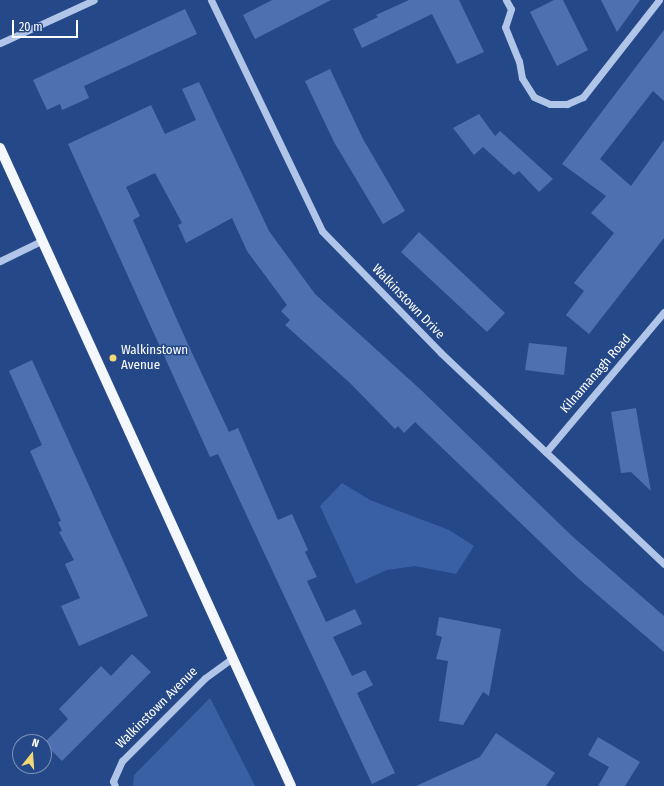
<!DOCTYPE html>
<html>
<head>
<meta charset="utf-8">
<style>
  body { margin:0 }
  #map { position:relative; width:664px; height:786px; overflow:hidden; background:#254888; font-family:"Fira Sans Condensed",sans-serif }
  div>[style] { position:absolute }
  .green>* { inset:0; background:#3960a5 }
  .building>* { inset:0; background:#4d70b0 }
  .minor>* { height:7px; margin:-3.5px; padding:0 3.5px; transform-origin:3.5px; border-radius:3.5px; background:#b1c5e9 }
  .major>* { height:10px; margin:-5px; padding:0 5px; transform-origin:5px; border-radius:5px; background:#f4f7fe }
  .dots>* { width:11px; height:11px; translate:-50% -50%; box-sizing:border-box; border:2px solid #254888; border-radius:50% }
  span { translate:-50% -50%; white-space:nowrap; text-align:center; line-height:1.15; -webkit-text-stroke:3px #254888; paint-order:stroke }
  .street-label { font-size:13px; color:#fff }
  .poi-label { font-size:13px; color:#fff }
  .left { translate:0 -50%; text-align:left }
  .north { position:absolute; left:12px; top:734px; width:40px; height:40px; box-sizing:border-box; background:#254888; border:1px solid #7c91b8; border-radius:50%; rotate:17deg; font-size:11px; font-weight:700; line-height:16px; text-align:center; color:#fff }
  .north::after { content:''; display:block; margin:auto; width:14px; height:18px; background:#f3d975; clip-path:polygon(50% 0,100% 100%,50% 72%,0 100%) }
  .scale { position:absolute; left:12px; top:20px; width:66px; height:18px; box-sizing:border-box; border:2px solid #fff; border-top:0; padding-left:5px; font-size:12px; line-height:14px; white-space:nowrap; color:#fff; -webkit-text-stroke:3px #254888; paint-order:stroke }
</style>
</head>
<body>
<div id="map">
  <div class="green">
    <i style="clip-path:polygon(342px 483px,370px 500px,449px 530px,474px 546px,456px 574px,415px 566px,387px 570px,356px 584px,320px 506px)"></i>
    <i style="clip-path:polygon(210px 698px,255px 786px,133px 786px,134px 775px)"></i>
  </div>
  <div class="building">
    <i style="clip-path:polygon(272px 0,331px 0,255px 39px,243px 15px)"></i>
    <i style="clip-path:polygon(409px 0,459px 0,484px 52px,457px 64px,432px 14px,362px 48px,353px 29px,378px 17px,376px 15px)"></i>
    <i style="clip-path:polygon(554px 0,563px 0,588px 50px,557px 66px,530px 12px)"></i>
    <i style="clip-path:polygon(601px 0,640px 0,617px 32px)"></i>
    <i style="clip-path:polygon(185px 9px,197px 34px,84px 86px,89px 98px,62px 110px,60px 104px,47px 110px,33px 80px)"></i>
    <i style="clip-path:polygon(664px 30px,664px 101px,653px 91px,600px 159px,631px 186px,664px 140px,664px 238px,589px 334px,566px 315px,584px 291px,574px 283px,614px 233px,591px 213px,606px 196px,562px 164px)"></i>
    <i style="clip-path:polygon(330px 69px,363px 139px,405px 211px,383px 224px,334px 142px,305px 81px)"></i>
    <i style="clip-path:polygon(199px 82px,269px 231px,315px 294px,421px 390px,572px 536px,664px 616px,664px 652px,579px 579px,415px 422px,404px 433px,398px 426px,395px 429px,350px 383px,285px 325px,290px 320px,281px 311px,287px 305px,247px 251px,232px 218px,186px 243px,178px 225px,182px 223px,155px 173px,126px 187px,140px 216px,133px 220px,186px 340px,229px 432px,238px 428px,278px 520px,292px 514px,308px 550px,305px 552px,317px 577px,307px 581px,326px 622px,355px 609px,362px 624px,333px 637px,352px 676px,365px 670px,373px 685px,357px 693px,395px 773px,372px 784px,218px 454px,210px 457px,68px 144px,151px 105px,165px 134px,196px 120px,182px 89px)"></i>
    <i style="clip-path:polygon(479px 114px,495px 136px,500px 131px,553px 179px,539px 192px,519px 171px,514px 175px,483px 147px,474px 155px,453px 128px)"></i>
    <i style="clip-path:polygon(419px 232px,505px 313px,487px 332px,401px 252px)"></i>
    <i style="clip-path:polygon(529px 343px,567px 347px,564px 375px,525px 370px)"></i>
    <i style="clip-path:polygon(32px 360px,148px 616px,79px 646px,61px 606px,80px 598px,65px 564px,74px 560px,59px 532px,62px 531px,58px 522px,61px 521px,30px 451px,42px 445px,9px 371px)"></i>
    <i style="clip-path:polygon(636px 408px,641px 438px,651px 491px,631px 472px,621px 473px,611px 412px)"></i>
    <i style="clip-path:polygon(439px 617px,501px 629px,489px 696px,483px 692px,463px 725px,439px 721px,448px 661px,436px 659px,442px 637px,436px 635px)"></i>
    <i style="clip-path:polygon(132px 654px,151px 672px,62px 761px,44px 743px,68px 719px,59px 709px,101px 666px,111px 676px)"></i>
    <i style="clip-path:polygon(496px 733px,555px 773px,546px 786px,416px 786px,480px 757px)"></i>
    <i style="clip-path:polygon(598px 737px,640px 762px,625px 786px,598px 786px,609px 767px,588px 755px)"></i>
  </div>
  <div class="minor">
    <i style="left:211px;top:0;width:256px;rotate:64.3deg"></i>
    <i style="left:322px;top:231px;width:170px;rotate:45.7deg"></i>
    <i style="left:441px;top:353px;width:307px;rotate:43.4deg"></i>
    <i style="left:506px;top:0;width:10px;rotate:61deg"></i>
    <i style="left:511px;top:9px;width:19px;rotate:108deg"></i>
    <i style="left:505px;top:27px;width:37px;rotate:68deg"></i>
    <i style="left:519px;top:61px;width:17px;rotate:80deg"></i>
    <i style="left:522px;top:78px;width:22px;rotate:58deg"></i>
    <i style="left:534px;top:97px;width:17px;rotate:24deg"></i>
    <i style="left:550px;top:104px;width:17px"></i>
    <i style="left:567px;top:104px;width:17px;rotate:-24deg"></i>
    <i style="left:583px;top:97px;width:123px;rotate:-51.9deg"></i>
    <i style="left:0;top:43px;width:103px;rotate:-24.6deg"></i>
    <i style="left:0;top:261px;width:46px;rotate:-26deg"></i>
    <i style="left:546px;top:452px;width:183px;rotate:-49.9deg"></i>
    <i style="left:115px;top:786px;width:5px;rotate:-112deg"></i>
    <i style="left:113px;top:781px;width:22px;rotate:-66deg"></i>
    <i style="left:122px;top:761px;width:117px;rotate:-45deg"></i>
    <i style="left:205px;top:678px;width:34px;rotate:-36deg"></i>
  </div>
  <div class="major">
    <i style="left:0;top:148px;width:701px;rotate:65.48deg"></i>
  </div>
  <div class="dots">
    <i style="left:113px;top:358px;background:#f3d975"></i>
  </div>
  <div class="street-label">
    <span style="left:408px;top:302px;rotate:46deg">Walkinstown Drive</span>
    <span style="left:596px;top:374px;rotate:-49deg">Kilnamanagh Road</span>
    <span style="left:157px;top:708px;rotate:-45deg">Walkinstown Avenue</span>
  </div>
  <div class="poi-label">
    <span class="left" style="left:121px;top:358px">Walkinstown<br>Avenue</span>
  </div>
  <div class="north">N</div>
  <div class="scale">20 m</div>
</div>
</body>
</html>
